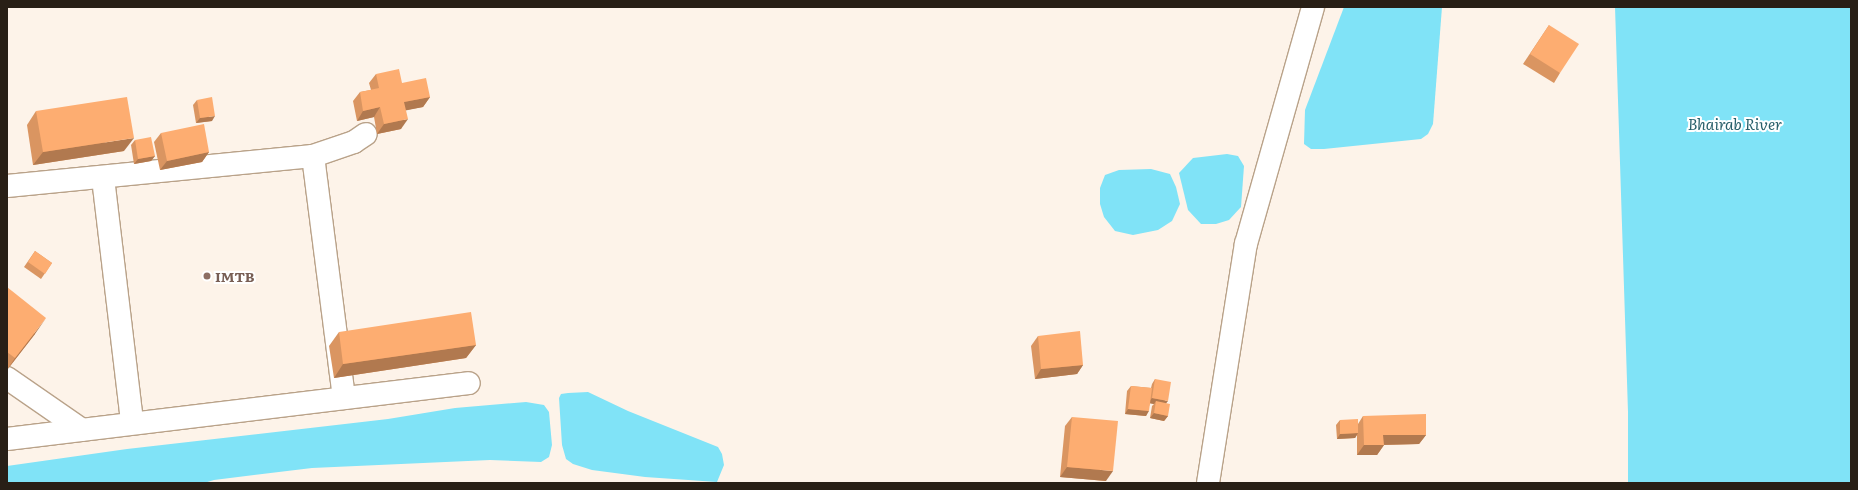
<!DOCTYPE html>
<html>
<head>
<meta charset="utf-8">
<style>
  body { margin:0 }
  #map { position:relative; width:1858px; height:490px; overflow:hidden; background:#fdf3e9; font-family:Literata,serif }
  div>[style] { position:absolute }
  .water>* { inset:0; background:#80e3f7 }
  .roads { filter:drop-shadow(1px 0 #b9a289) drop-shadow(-1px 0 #b9a289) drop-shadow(0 1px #b9a289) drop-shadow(0 -1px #b9a289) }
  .minor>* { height:22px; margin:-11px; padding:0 11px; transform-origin:11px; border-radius:11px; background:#fff }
  .wall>* { inset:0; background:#da9561 }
  .shaded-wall>* { inset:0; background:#b1794f }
  .building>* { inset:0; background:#fdad71 }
  .dots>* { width:11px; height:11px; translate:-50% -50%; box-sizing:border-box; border:2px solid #fff; border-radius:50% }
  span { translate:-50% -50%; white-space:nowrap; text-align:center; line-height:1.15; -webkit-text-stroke:4px #fff; paint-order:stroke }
  .education-label { font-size:14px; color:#785e54; font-weight:700 }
  .left { translate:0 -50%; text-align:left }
  .water-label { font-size:15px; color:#275f6a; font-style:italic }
  .frame { position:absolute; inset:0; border:8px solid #281f16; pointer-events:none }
</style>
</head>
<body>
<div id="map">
  <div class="water">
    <i style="clip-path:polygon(1344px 7px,1442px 7px,1433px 124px,1428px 134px,1421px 139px,1324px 149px,1311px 149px,1304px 144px,1305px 110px)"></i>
    <i style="clip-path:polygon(1615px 7px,1851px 7px,1851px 483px,1628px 483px,1628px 412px)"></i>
    <i style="clip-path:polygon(1227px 154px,1238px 156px,1244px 166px,1241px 207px,1229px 220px,1216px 224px,1201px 224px,1188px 210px,1179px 173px,1193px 158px)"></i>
    <i style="clip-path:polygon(1151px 169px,1170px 174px,1176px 187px,1180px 204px,1172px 221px,1158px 230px,1133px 235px,1115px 231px,1104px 217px,1100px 204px,1100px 188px,1105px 175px,1119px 170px)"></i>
    <i style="clip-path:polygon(588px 392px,628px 411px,718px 447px,722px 454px,724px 465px,717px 482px,645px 477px,592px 470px,573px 464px,566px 459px,562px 445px,559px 398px,561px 394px,568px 393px)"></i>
    <i style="clip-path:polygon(526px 402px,544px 405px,549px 412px,552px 445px,549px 457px,541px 462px,490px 460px,312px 468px,214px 480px,204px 483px,7px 483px,7px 466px,127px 449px,388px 419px,455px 408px)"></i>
  </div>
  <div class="roads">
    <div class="minor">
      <i style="left:313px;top:156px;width:244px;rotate:82.7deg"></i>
      <i style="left:103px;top:178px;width:238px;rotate:83.2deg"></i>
      <i style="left:7px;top:186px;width:307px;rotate:-5.6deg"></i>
      <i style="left:313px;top:156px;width:43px;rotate:-18.9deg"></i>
      <i style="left:354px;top:142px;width:14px;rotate:-34deg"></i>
      <i style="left:7px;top:378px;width:91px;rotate:34.7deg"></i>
      <i style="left:7px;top:439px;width:465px;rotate:-6.9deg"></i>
      <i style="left:1208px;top:483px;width:242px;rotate:-81deg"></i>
      <i style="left:1246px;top:244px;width:246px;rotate:-74.2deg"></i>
    </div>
  </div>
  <div class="wall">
    <i style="clip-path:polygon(1549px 25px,1560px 73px,1554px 83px,1523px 64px)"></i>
    <i style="clip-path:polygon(376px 74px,402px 83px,430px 97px,423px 107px,406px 110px,401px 129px,377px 134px,374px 117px,357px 121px,353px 101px,360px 92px,371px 90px,369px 83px)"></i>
    <i style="clip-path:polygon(197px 100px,212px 121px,196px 123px,193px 105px)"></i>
    <i style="clip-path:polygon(36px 111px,124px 151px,33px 165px,27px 125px)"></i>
    <i style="clip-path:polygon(161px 133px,209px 152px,202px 162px,160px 170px,154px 142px)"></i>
    <i style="clip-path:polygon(135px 140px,155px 156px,151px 161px,134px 164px,131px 145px)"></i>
    <i style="clip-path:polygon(35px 251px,52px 263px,41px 279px,24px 267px)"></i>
    <i style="clip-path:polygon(7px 287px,35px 334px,7px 370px)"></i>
    <i style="clip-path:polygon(339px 332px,476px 345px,466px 358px,334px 378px,329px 346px)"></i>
    <i style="clip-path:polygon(1038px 336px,1083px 365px,1077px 374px,1035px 379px,1031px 346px)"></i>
    <i style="clip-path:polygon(1155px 379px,1166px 403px,1168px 416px,1164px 421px,1150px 418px,1152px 406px,1154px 404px,1150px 403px,1146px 416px,1125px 414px,1127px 391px,1131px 386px,1151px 388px,1152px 384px)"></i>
    <i style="clip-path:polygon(1363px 416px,1426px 435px,1419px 444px,1384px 445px,1377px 455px,1357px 455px,1357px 435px,1355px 438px,1337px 439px,1336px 425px,1340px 420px,1358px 424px)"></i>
    <i style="clip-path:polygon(1072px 417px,1106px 481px,1060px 477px,1065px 426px)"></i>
  </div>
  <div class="shaded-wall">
    <i style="clip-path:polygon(430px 97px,423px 107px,398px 112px,404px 102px)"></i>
    <i style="clip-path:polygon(380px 107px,374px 117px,357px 121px,363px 111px)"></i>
    <i style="clip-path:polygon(215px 116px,212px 121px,196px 123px,200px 118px)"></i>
    <i style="clip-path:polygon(408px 119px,401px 129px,377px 134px,384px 124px)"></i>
    <i style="clip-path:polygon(134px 138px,124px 151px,33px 165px,43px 152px)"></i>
    <i style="clip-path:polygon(209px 152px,202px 162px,160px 170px,167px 161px)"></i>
    <i style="clip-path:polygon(155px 156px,151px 161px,134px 164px,138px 159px)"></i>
    <i style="clip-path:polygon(46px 318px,35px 334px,7px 370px,15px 358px)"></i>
    <i style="clip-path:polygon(476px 345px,466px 358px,334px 378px,343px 364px)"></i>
    <i style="clip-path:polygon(1083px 365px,1077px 374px,1035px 379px,1041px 369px)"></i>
    <i style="clip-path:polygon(1152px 398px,1168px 401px,1164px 406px,1156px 401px,1154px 404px,1148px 403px)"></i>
    <i style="clip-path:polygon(1128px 409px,1149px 411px,1146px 416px,1125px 414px)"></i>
    <i style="clip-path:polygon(1154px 413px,1168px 416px,1164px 421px,1150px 418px)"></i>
    <i style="clip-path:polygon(1358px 433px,1355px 438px,1337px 439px,1340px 434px)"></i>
    <i style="clip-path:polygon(1383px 435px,1426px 435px,1419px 444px,1377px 445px)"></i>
    <i style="clip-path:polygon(1364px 445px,1384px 445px,1377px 455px,1357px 455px)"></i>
    <i style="clip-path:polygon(1067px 467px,1113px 471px,1106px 481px,1060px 477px)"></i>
  </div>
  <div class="building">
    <i style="clip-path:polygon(1549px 25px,1579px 44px,1560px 73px,1530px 54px)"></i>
    <i style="clip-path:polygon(399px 69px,402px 83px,426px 78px,430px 97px,404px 102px,408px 119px,384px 124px,380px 107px,363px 111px,360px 92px,379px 88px,376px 74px)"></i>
    <i style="clip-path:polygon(127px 97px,134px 138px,43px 152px,36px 111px)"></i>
    <i style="clip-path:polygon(212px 97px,215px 116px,200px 118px,197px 100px)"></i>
    <i style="clip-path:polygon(204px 124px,209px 152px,167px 161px,161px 133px)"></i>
    <i style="clip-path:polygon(151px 137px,155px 156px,138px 159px,135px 140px)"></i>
    <i style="clip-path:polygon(35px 251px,52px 263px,45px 274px,28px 262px)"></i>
    <i style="clip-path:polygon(7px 287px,46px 318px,15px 358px,7px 352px)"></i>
    <i style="clip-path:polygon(471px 312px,476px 345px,343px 364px,339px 332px)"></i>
    <i style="clip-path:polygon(1080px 331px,1083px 365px,1041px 369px,1038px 336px)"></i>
    <i style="clip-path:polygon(1155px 379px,1171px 382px,1168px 401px,1152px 398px)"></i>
    <i style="clip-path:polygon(1131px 386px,1152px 388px,1149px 411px,1128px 409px)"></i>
    <i style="clip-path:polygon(1156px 401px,1170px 404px,1168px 416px,1154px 413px)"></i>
    <i style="clip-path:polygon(1426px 414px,1426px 435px,1383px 435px,1384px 445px,1364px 445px,1363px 416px)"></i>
    <i style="clip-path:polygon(1072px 417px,1118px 421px,1113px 471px,1067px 467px)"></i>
    <i style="clip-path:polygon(1358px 419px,1358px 433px,1340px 434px,1340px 420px)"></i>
  </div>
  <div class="dots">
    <i style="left:207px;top:276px;background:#8d6e63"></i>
  </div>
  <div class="education-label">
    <span class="left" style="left:215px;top:276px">IMTB</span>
  </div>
  <div class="water-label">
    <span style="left:1735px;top:124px">Bhairab River</span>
  </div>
  <div class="frame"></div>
</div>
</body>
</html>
